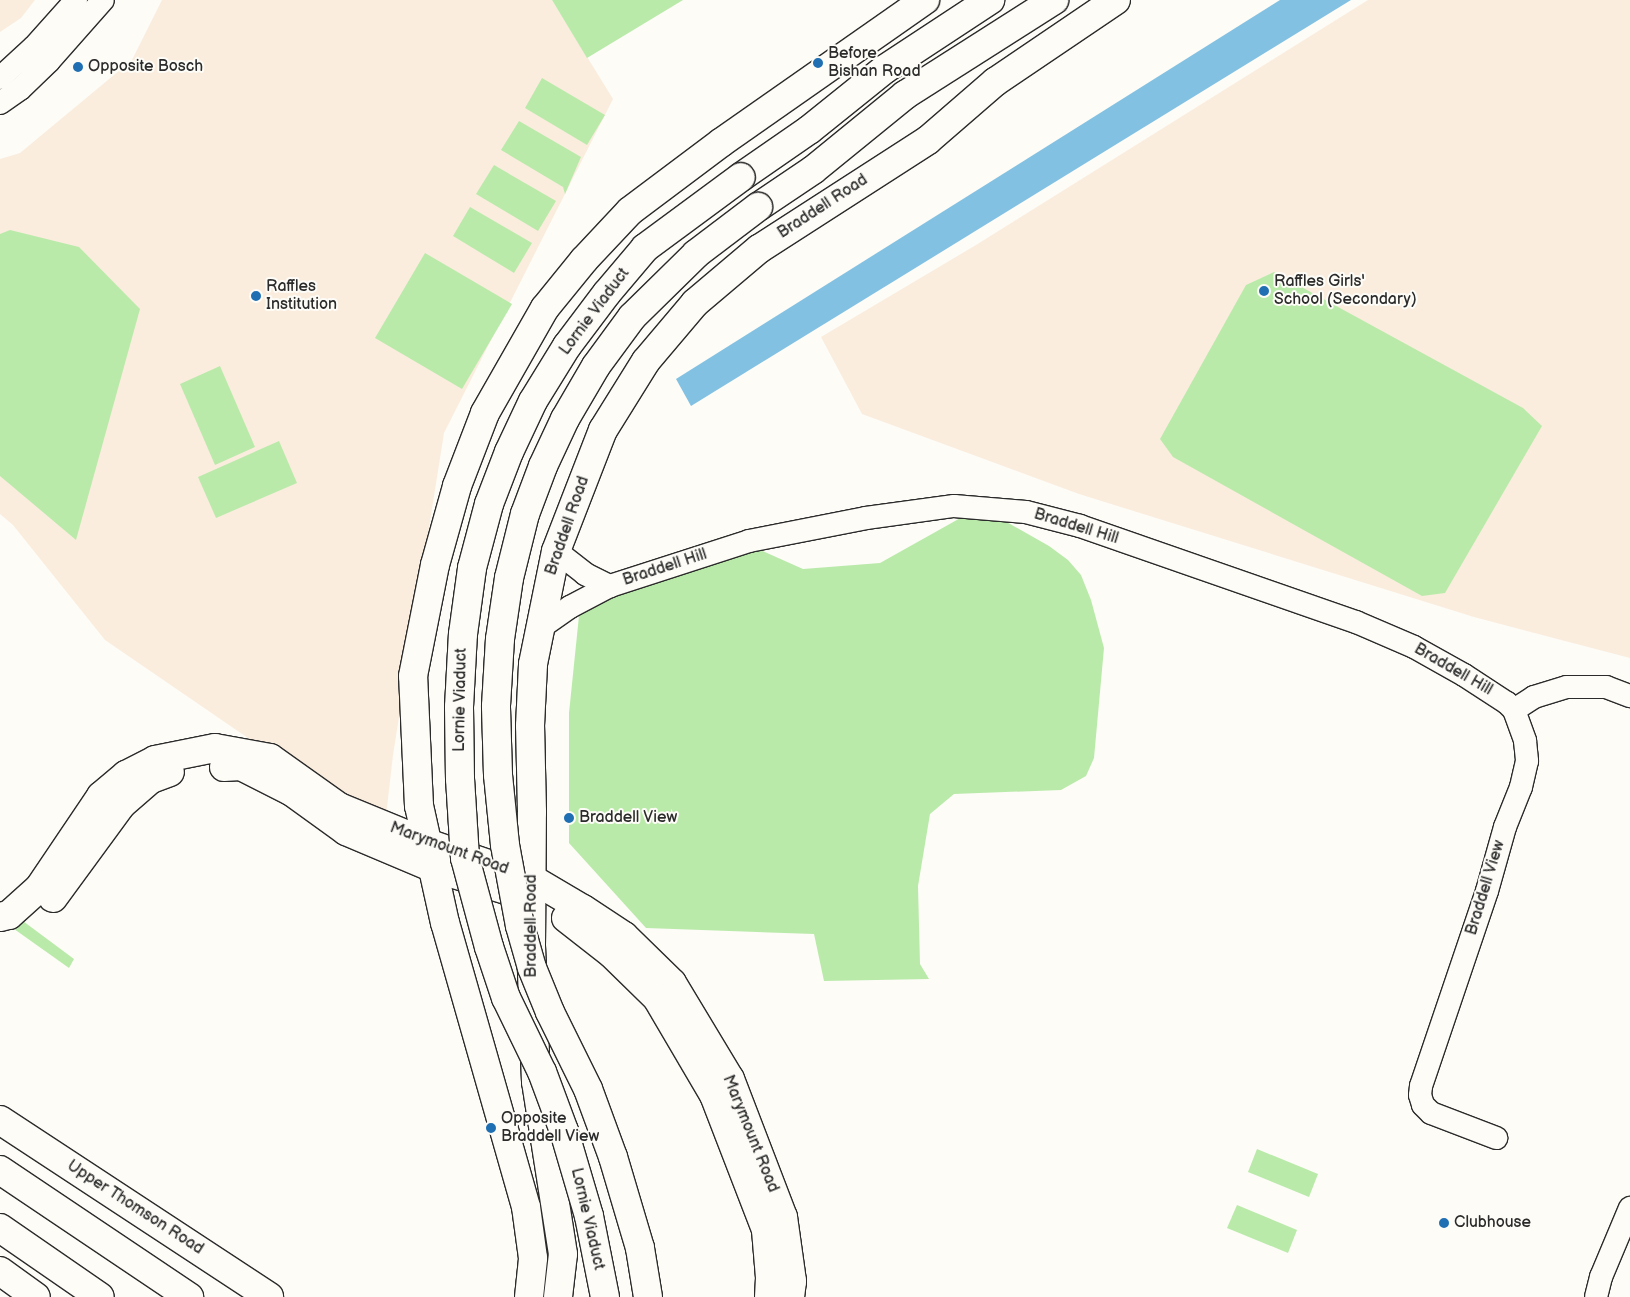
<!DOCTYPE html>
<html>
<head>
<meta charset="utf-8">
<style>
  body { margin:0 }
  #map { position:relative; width:1630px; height:1297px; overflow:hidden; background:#fdfcf7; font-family:"Balsamiq Sans",sans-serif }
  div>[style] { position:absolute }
  .built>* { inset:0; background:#faedde }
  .green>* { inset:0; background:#baeaaa }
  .water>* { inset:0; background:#83c1e3 }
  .roads { filter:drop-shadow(1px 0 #2b2b2b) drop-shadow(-1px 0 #2b2b2b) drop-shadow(0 1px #2b2b2b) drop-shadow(0 -1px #2b2b2b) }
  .minor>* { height:22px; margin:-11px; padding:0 11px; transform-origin:11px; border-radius:11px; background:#fdfcf7 }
  .major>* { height:28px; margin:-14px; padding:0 14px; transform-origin:14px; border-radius:14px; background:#fdfcf7 }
  .highway>* { height:28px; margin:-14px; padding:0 14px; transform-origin:14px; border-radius:14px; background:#fdfcf7 }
  .bridges { filter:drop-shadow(1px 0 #2b2b2b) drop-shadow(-1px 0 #2b2b2b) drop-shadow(0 1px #2b2b2b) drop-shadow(0 -1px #2b2b2b) }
  .highway-bridge>* { height:28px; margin:-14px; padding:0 14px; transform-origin:14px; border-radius:14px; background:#fdfcf7 }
  .dots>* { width:14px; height:14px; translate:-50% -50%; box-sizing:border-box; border:2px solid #fdfcf7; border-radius:50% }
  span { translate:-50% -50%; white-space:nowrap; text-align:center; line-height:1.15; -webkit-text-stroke:4px #fdfcf7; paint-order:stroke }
  .poi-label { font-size:16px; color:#2b2b2b }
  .left { translate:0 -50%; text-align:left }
  .street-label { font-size:16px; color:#2b2b2b }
</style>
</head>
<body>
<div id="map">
  <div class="built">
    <i style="clip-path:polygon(0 0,35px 0,21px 18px,0 32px)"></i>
    <i style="clip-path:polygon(162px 0,552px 0,613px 99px,444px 433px,393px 755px,386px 816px,340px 801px,105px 640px,13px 525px,0 514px,0 159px,20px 153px,132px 60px)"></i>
    <i style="clip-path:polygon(1368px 0,1630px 0,1630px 658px,1474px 617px,1079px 494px,862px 414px,821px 337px,976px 245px)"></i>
  </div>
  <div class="green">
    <i style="clip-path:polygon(552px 0,683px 0,587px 58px)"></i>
    <i style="clip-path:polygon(542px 78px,605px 115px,587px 145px,525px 108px)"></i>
    <i style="clip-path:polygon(519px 121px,581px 157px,565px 194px,563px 187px,501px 150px)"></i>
    <i style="clip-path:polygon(494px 165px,556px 201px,538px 231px,476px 194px)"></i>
    <i style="clip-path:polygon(470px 207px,532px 243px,514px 273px,453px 236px)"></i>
    <i style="clip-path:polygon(10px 230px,79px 247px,140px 309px,76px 540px,0 476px,0 234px)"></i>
    <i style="clip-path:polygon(425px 253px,512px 304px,462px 389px,375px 338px)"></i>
    <i style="clip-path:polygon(1274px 272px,1523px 408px,1542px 426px,1445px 593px,1422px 596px,1173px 457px,1160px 439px,1246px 285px)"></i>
    <i style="clip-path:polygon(220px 366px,255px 447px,215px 465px,180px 384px)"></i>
    <i style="clip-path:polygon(279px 441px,297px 483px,216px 518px,198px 477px)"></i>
    <i style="clip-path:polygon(980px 507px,1049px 546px,1068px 560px,1081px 575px,1091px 600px,1104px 648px,1094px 758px,1086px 776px,1061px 790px,954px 794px,930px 814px,918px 886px,920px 964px,929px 979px,824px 981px,814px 934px,646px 928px,569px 843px,569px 713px,580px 606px,749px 545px,803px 569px,880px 563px)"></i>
    <i style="clip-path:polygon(0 904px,74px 959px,69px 968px,0 919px)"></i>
    <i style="clip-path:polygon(1257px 1149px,1318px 1174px,1309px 1197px,1248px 1172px)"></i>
    <i style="clip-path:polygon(1237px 1205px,1297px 1230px,1288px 1253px,1227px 1228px)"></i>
  </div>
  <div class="water">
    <i style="clip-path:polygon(1280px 0,1351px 0,691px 406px,676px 379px)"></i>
  </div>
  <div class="roads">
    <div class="minor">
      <i style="left:0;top:78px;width:46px;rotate:-42.4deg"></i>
      <i style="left:34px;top:47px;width:63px;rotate:-48.2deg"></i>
      <i style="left:0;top:103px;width:24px;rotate:-35deg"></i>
      <i style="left:20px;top:89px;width:40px;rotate:-44deg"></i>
      <i style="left:49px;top:61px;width:81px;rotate:-48.5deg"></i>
      <i style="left:556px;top:551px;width:37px;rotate:38deg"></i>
      <i style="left:585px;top:574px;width:28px;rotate:26deg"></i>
      <i style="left:540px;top:628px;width:37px;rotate:-35deg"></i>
      <i style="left:570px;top:607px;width:45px;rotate:-27.7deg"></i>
      <i style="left:610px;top:586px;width:146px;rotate:-17.9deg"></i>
      <i style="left:749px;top:541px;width:119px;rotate:-11.1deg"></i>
      <i style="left:866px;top:518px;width:89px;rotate:-7.8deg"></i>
      <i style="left:954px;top:506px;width:72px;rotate:4.8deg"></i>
      <i style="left:1026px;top:512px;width:56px;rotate:14.5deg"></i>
      <i style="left:1080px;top:526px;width:292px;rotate:19.2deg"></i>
      <i style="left:1356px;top:622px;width:63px;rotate:23.3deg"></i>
      <i style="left:1414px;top:647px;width:57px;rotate:29.2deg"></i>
      <i style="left:1464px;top:675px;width:51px;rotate:33.1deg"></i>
      <i style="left:1507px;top:703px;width:10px;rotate:45deg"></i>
      <i style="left:1514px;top:710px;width:33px;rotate:70deg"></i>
      <i style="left:1525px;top:741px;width:20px;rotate:84deg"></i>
      <i style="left:1527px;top:761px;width:27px;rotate:103deg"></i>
      <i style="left:1521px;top:787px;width:43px;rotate:111.8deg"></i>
      <i style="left:1505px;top:827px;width:66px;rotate:105.7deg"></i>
      <i style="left:1487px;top:891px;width:206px;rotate:108.7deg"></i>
      <i style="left:1421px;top:1086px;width:9px;rotate:96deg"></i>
      <i style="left:1420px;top:1095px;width:10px;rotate:73deg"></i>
      <i style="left:1423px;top:1105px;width:11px;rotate:45deg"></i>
      <i style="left:1431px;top:1113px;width:70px;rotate:21deg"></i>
      <i style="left:1514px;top:710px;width:24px;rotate:-33deg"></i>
      <i style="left:1534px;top:697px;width:34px;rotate:-17deg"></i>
      <i style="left:1567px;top:687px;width:39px"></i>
      <i style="left:1606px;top:687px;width:26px;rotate:21deg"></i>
      <i style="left:1596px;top:1297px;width:21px;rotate:-76deg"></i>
      <i style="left:1601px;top:1277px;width:75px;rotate:-67.2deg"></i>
    </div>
    <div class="major">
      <i style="left:224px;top:767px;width:17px;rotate:-3deg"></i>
      <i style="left:241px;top:766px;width:57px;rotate:27deg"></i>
      <i style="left:292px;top:792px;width:67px;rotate:35.8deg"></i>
      <i style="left:346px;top:831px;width:92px;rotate:23deg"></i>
      <i style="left:431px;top:867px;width:99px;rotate:17deg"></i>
      <i style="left:53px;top:898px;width:115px;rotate:-53.8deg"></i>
      <i style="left:121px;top:805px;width:40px;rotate:-41deg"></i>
      <i style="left:151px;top:779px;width:20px;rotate:-20deg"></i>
      <i style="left:0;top:917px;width:9px;rotate:-13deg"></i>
      <i style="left:9px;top:915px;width:40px;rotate:-42deg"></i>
      <i style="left:39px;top:888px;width:111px;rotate:-56deg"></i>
      <i style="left:101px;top:796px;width:33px;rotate:-40deg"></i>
      <i style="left:126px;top:775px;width:33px;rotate:-27deg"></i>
      <i style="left:155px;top:760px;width:61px;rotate:-11.3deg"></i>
      <i style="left:215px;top:748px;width:56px;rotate:10.3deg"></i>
      <i style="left:270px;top:758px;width:85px;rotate:35.4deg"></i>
      <i style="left:339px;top:807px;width:95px;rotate:22.2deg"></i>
      <i style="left:427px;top:843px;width:111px;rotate:18.9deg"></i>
      <i style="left:532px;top:879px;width:59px;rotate:30.5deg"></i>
      <i style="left:583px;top:909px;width:49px;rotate:33.4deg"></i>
      <i style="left:624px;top:936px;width:67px;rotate:44.4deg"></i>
      <i style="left:672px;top:983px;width:112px;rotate:58.9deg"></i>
      <i style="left:730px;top:1079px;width:148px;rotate:69deg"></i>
      <i style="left:783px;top:1217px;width:65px;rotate:82deg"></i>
      <i style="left:792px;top:1281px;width:16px;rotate:97deg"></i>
      <i style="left:566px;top:918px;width:58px;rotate:38deg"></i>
      <i style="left:612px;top:954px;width:63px;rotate:44.4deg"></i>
      <i style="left:657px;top:998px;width:113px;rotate:59.6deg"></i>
      <i style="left:714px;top:1095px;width:145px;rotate:68.9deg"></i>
      <i style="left:766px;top:1230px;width:48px;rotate:85.2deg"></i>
      <i style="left:770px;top:1278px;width:19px;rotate:93deg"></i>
      <i style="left:0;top:1120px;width:322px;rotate:33.3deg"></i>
      <i style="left:0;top:1271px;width:44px;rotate:35.8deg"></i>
      <i style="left:529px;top:1297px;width:39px;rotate:-84deg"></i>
      <i style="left:533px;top:1258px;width:51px;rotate:-97.8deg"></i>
      <i style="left:526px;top:1207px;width:295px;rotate:-105.9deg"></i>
      <i style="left:445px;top:923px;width:120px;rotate:-102.5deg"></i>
      <i style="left:419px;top:806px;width:130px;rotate:-92.6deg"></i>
      <i style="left:413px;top:676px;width:113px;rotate:-78.8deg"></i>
      <i style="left:435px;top:565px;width:82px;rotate:-74.4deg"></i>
      <i style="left:457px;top:486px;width:78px;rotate:-69deg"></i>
      <i style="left:485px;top:413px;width:121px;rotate:-60.3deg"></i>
      <i style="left:545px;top:308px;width:62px;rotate:-50.9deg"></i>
      <i style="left:584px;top:260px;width:67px;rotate:-46.8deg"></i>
      <i style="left:630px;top:211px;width:115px;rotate:-36.9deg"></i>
      <i style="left:722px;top:142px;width:248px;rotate:-35deg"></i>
      <i style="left:558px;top:1297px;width:43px;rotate:-83.4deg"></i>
      <i style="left:563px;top:1254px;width:174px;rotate:-98.9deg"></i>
      <i style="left:536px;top:1082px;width:136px;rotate:-92.1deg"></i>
      <i style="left:531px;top:946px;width:134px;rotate:-89.6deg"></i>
      <i style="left:532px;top:812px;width:86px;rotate:-91.3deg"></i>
      <i style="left:530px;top:726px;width:62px;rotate:-87.2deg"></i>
      <i style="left:533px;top:664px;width:115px;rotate:-78.5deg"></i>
      <i style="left:556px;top:551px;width:130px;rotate:-68.8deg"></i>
      <i style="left:603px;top:430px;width:81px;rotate:-58.1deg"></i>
      <i style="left:646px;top:361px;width:76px;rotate:-49.8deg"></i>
      <i style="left:695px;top:303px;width:84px;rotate:-40.2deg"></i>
      <i style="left:759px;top:249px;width:201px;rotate:-32.8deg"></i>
      <i style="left:928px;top:140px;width:89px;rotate:-40.9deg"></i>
      <i style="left:995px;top:82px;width:146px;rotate:-34.1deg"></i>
    </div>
    <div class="highway">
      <i style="left:741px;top:177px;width:83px;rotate:-34.7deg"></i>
      <i style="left:809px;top:130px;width:97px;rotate:-38.8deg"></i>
      <i style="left:885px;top:69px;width:126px;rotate:-33.3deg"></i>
      <i style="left:758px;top:207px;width:66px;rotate:-33.9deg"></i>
      <i style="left:813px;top:170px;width:119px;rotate:-39.2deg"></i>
      <i style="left:905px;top:95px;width:177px;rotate:-32.5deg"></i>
      <i style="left:0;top:1170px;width:228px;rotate:33.9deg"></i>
      <i style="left:0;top:1228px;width:121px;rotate:34.6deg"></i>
    </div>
  </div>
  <div class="bridges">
    <div class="highway-bridge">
      <i style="left:605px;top:1297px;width:83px;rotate:-101.2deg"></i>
      <i style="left:589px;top:1216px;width:89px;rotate:-106.4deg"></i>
      <i style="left:564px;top:1131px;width:63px;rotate:-110.4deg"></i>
      <i style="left:542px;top:1072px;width:82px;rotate:-115.9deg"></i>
      <i style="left:506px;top:998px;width:54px;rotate:-108.4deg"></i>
      <i style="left:489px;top:947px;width:92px;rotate:-105.1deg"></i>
      <i style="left:465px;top:858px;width:79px;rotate:-93.6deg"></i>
      <i style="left:460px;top:779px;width:72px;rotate:-90.8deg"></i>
      <i style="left:459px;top:707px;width:73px;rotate:-86.9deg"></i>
      <i style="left:463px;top:634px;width:67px;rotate:-82.2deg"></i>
      <i style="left:472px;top:568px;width:66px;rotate:-75.1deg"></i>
      <i style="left:489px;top:504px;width:56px;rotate:-69deg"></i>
      <i style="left:509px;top:452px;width:56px;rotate:-64.8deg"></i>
      <i style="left:533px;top:401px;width:65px;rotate:-58.3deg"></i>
      <i style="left:567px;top:346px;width:66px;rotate:-53deg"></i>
      <i style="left:607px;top:293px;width:59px;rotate:-49.8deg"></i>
      <i style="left:645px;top:248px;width:119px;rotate:-36.5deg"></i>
      <i style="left:648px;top:1297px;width:50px;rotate:-99.3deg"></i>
      <i style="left:640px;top:1248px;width:95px;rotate:-106.5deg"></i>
      <i style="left:613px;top:1157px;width:72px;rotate:-110.2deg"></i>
      <i style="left:588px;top:1089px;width:86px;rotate:-116.3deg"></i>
      <i style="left:550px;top:1012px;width:48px;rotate:-112.2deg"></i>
      <i style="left:532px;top:968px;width:44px;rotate:-105.9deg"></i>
      <i style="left:520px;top:926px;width:82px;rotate:-100.5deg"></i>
      <i style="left:505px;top:845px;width:70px;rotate:-95.7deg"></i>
      <i style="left:498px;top:775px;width:69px;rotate:-91.7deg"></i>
      <i style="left:496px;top:706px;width:67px;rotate:-86.6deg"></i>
      <i style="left:500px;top:639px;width:62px;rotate:-81.6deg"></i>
      <i style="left:509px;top:578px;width:66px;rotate:-76deg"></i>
      <i style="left:525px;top:514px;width:51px;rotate:-69.4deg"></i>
      <i style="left:543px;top:466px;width:52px;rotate:-64.9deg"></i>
      <i style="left:565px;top:419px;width:61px;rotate:-59.7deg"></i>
      <i style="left:596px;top:366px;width:61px;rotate:-53.7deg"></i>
      <i style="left:632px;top:317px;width:90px;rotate:-44.5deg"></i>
      <i style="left:696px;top:254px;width:78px;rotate:-37.2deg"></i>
    </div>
  </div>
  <div class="dots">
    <i style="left:818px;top:63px;background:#1f6fb2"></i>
    <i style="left:78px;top:67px;background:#1f6fb2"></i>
    <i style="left:1264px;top:291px;background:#1f6fb2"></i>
    <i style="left:256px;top:296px;background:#1f6fb2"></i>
    <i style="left:569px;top:818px;background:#1f6fb2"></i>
    <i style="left:491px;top:1128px;background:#1f6fb2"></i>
    <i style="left:1444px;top:1223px;background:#1f6fb2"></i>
  </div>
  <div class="poi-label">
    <span class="left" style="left:828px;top:63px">Before<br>Bishan Road</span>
    <span class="left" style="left:88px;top:67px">Opposite Bosch</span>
    <span class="left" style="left:1274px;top:291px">Raffles Girls'<br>School (Secondary)</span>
    <span class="left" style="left:266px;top:296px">Raffles<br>Institution</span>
    <span class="left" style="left:579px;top:818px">Braddell View</span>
    <span class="left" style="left:501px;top:1128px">Opposite<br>Braddell View</span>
    <span class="left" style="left:1454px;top:1223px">Clubhouse</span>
  </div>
  <div class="street-label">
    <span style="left:823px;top:207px;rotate:-33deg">Braddell Road</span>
    <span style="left:595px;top:312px;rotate:-53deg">Lornie Viaduct</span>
    <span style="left:568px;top:526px;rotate:-71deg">Braddell Road</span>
    <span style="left:1076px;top:527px;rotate:17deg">Braddell Hill</span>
    <span style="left:665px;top:568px;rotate:-18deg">Braddell Hill</span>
    <span style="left:1453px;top:670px;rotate:30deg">Braddell Hill</span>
    <span style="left:461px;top:700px;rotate:-89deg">Lornie Viaduct</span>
    <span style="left:449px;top:849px;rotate:20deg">Marymount Road</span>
    <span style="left:1486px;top:888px;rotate:-73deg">Braddell View</span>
    <span style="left:532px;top:926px;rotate:-90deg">Braddell Road</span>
    <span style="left:750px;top:1134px;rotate:68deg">Marymount Road</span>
    <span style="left:135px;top:1208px;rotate:33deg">Upper Thomson Road</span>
    <span style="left:587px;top:1219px;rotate:77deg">Lornie Viaduct</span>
  </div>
</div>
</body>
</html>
